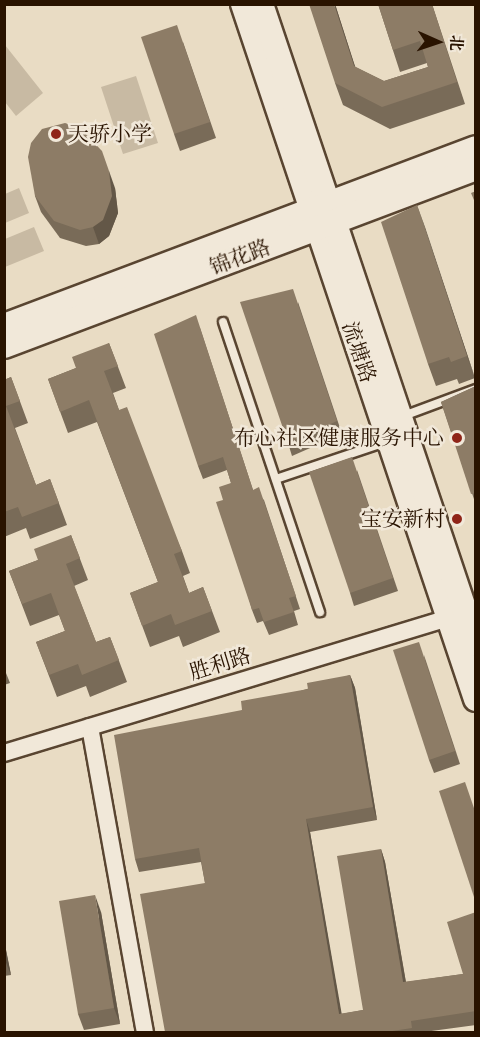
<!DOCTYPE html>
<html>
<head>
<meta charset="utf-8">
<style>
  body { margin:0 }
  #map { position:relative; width:480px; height:1037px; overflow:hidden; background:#e9dcc4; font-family:"EB Garamond","Noto Serif SC",serif }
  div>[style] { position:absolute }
  .green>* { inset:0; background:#c8baa3 }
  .roads { filter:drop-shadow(2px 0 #594531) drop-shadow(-2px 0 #594531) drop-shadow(0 2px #594531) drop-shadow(0 -2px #594531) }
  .lane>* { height:8px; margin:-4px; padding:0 4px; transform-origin:4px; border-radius:4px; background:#f1e8d9 }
  .street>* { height:16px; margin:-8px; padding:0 8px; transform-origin:8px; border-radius:8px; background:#f1e8d9 }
  .secondary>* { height:24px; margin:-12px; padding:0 12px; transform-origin:12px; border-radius:12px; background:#f1e8d9 }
  .wall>* { inset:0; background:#796b58 }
  .shaded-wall>* { inset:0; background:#635747 }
  .building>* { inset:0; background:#8d7c66 }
  .dots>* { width:16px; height:16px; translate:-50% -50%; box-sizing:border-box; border:3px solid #f1e8d9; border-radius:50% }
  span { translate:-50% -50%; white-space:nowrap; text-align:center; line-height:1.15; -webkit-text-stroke:5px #f1e8d9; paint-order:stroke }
  .poi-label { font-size:21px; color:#291300 }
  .left { translate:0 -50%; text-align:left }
  .right { translate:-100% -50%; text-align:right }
  .street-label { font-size:21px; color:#291300 }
  .frame { position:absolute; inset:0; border:6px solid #291300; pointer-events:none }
  .north { position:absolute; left:408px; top:12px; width:60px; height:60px; -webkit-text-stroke:4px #f1e8d9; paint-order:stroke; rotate:93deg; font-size:16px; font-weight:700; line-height:24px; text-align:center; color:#291300 }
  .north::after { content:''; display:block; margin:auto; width:21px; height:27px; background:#291300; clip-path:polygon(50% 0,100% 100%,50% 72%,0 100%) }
</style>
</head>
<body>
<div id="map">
  <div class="green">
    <i style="clip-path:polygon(5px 45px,43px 93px,16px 116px,5px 102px)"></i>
    <i style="clip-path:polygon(136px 76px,158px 143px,123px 154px,101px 87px)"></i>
    <i style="clip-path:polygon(19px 188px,29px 213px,5px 223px,5px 194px)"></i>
    <i style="clip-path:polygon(34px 227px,44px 251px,5px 267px,5px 239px)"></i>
  </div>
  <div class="roads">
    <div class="lane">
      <i style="left:223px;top:322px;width:306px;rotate:71.5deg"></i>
      <i style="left:403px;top:416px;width:78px;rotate:-20.3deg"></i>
      <i style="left:276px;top:479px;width:119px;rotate:-18.6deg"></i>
    </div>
    <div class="street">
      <i style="left:90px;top:727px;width:310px;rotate:79.8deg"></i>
      <i style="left:4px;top:753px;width:474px;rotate:-16.9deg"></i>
    </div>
    <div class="secondary">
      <i style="left:243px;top:4px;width:733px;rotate:71.47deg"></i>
      <i style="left:261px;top:4px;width:675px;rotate:71.43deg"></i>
      <i style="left:4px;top:326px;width:504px;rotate:-20.66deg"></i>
      <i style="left:4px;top:346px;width:504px;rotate:-20.66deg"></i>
    </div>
  </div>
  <div class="wall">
    <i style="clip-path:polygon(335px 4px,355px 67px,384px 81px,428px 67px,427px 63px,400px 72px,378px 4px,432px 4px,465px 104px,390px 129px,343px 105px,335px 83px)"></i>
    <i style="clip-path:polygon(183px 42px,216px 138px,180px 151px,174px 134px)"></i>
    <i style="clip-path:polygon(115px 188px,118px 213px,109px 236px,99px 244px,86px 246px,60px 238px,41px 212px,35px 196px)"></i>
    <i style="clip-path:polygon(417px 205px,475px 378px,459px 384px,457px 379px,436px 386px,428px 364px)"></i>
    <i style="clip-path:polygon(298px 302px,342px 434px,292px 456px,288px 443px)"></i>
    <i style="clip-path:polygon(200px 328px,253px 490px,264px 500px,300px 609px,294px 611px,298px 625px,269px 635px,263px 621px,257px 623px,252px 610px,223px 500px,231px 483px,227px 470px,203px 479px,198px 466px)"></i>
    <i style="clip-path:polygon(109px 343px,126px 388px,113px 393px,119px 410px,182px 551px,190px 573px,183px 576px,189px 593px,203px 587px,220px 632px,183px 647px,179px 636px,150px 647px,130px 593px,158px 582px,97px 422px,68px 433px,48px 379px,76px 368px)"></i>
    <i style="clip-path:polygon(11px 377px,28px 423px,15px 428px,36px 485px,50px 479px,67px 525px,30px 539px,26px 528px,4px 537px,4px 380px)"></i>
    <i style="clip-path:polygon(476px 386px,476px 505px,441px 402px)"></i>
    <i style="clip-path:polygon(357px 470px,398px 591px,354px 606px,350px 593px)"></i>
    <i style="clip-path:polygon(71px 535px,88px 580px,74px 586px,96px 642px,110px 637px,127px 682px,90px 697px,86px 686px,57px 697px,36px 642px,65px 631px,59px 615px,30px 626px,9px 571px,38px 560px)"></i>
    <i style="clip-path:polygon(424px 655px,460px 764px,434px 773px,429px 760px)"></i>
    <i style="clip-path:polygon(4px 668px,10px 683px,4px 685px)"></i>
    <i style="clip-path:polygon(350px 675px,355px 688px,377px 820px,310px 832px,341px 1014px,363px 1010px,381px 849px,385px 862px,406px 982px,463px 974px,476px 912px,476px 1025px,424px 1032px,165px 1032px,205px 883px,201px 862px,139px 872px,135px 859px,242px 710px)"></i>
    <i style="clip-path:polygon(101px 912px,120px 1024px,84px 1030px,78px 1014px)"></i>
    <i style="clip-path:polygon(4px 940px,11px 975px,4px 976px)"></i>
  </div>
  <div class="shaded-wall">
    <i style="clip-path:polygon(334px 4px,335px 4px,362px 88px,354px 66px)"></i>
    <i style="clip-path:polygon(109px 171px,115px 188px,118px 213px,109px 236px,99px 244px,93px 227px)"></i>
    <i style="clip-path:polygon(417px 205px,425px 227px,475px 378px,467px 356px)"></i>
    <i style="clip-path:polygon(350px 675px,355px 688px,377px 820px,373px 807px)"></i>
    <i style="clip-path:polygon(306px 819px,310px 832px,344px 1027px,339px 1014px)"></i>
    <i style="clip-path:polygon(381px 849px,385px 862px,408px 995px,403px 982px)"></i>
    <i style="clip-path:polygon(95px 895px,101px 912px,120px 1024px,114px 1008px)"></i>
    <i style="clip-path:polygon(4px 940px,11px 975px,4px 958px)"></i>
  </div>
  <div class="building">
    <i style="clip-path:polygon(309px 4px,334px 4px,354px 66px,384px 81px,428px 67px,420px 41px,393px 50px,378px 4px,432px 4px,457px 82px,382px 107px,335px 83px)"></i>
    <i style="clip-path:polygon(177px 25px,210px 122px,174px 134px,141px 37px)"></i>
    <i style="clip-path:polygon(65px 123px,80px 128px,102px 151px,109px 171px,112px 196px,103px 220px,93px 227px,80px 230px,54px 221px,35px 196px,28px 157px,31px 143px,42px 129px)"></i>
    <i style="clip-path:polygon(476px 191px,476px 205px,471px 193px)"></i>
    <i style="clip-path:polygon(417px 205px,467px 356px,451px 362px,449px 357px,428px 364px,381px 222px)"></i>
    <i style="clip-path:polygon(293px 289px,337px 421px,288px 443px,240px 302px)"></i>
    <i style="clip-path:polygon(196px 315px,253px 490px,259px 487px,296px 596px,289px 598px,294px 612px,264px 622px,259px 608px,252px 610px,216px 502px,223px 500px,219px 487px,231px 483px,223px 457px,198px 466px,154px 334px)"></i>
    <i style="clip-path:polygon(109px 343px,118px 366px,104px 371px,119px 410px,127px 407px,182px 551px,174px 554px,189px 593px,203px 587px,212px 611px,175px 625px,171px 614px,142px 626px,130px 593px,158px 582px,89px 400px,60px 412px,48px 379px,76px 368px,72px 357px)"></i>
    <i style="clip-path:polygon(11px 377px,20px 401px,6px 406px,36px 485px,50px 479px,59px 503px,22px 517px,18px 507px,4px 512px,4px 474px,6px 474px,4px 471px,4px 380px)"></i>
    <i style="clip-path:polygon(476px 386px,476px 493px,471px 494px,441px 402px)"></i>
    <i style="clip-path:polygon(352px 457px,393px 578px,350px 593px,309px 472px)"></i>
    <i style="clip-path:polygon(71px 535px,80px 558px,66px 564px,96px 642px,110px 637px,119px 660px,82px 675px,78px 664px,49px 675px,36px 642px,65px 631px,51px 593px,22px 604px,9px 571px,38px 560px,34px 549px)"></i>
    <i style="clip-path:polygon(419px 642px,455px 751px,429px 760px,393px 650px)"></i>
    <i style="clip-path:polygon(350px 675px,373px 807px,306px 819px,339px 1014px,363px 1010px,337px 856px,381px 849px,403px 982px,463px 974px,447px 922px,476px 912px,476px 1011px,411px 1021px,412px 1028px,386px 1032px,165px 1032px,140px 894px,205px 883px,199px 848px,135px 859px,114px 735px,242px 710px,241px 701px,308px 689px,307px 683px)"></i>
    <i style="clip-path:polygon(465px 782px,476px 814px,475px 900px,439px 791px)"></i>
    <i style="clip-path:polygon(95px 895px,114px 1008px,78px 1014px,59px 901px)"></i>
  </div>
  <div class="dots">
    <i style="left:56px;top:134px;background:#8f2418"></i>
    <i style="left:457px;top:438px;background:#8f2418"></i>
    <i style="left:457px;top:519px;background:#8f2418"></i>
  </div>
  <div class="poi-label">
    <span class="left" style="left:68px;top:134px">天骄小学</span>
    <span class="right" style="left:444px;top:438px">布心社区健康服务中心</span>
    <span class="right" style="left:445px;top:519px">宝安新村</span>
  </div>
  <div class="street-label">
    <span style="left:240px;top:257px;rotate:-21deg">锦花路</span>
    <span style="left:359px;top:352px;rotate:71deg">流塘路</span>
    <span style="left:220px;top:664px;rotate:-17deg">胜利路</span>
  </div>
  <div class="frame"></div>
  <div class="north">北</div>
</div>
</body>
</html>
